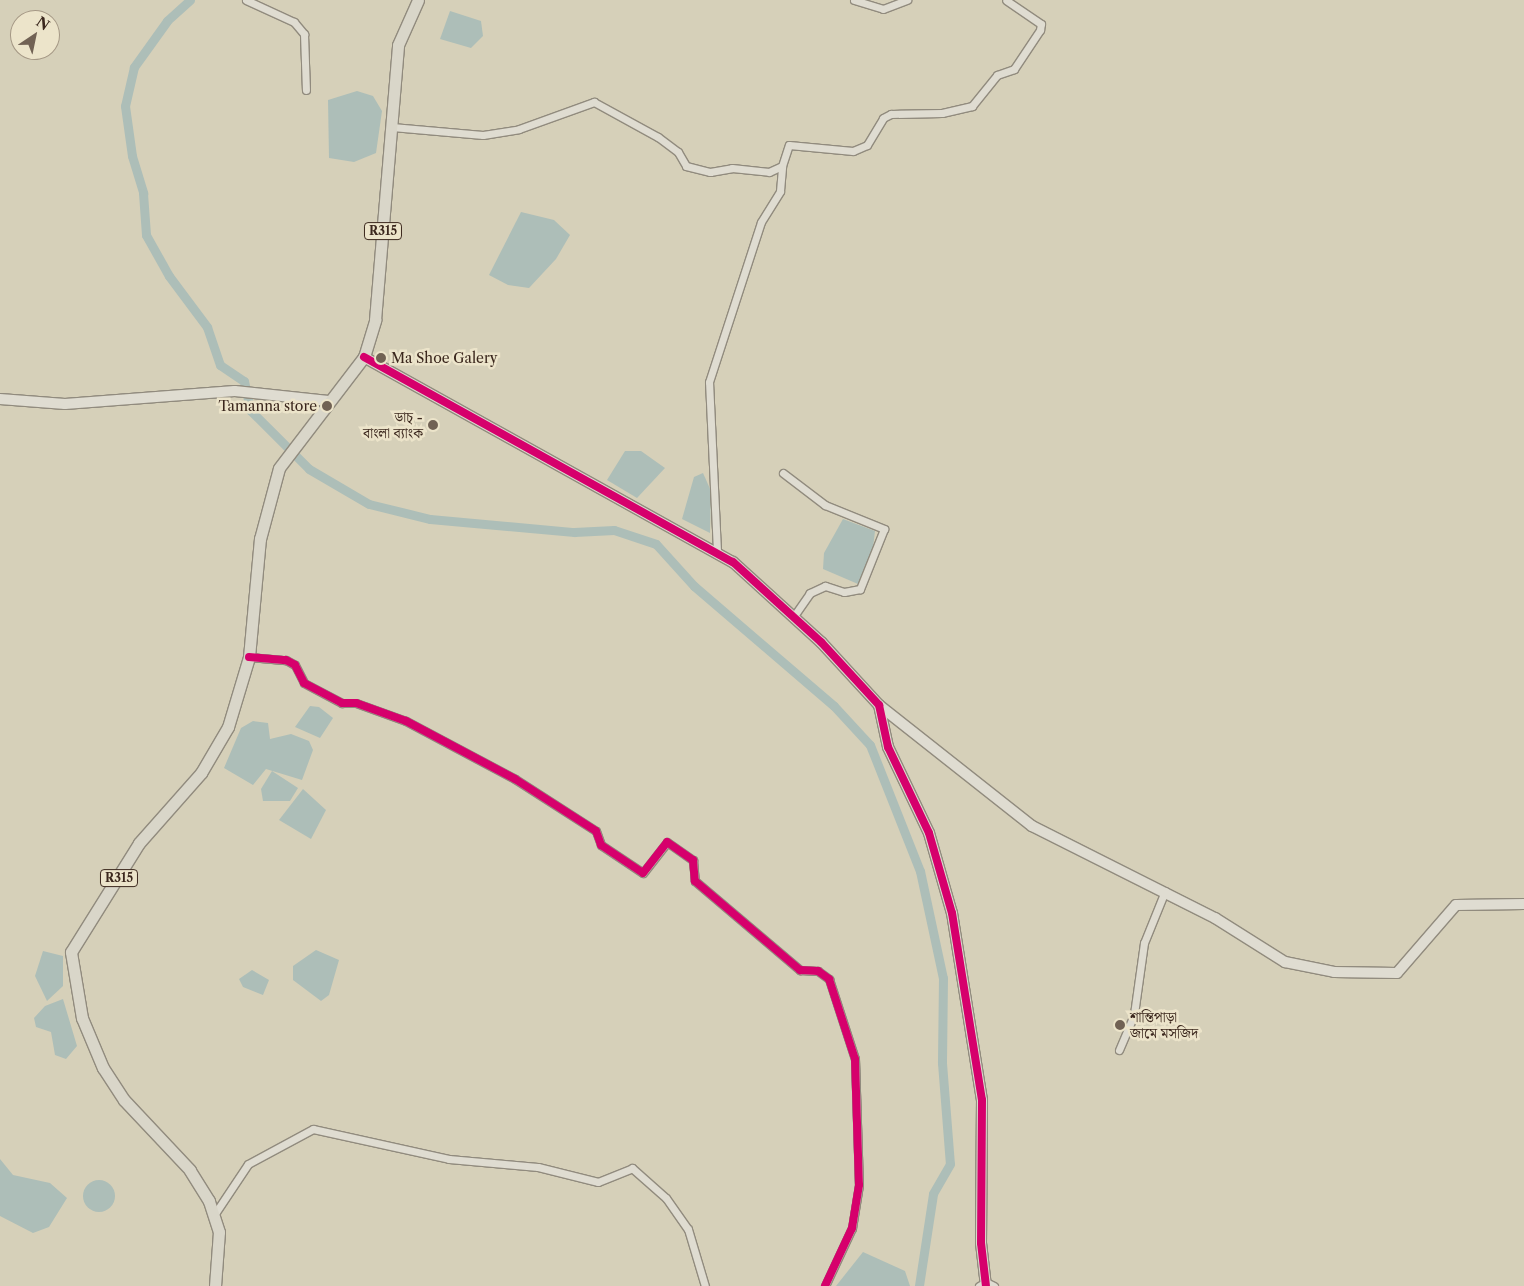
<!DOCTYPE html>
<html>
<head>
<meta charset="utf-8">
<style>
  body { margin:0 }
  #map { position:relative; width:1524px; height:1286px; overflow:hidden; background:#d6d0b9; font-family:"Libre Caslon Text","Noto Serif Bengali",serif }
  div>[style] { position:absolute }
  .water>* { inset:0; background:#adbeb8 }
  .round { border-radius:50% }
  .canal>* { height:9px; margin:-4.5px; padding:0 4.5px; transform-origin:4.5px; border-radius:4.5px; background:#adbeb8 }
  .roads { filter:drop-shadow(1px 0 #918b7e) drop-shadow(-1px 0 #918b7e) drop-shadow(0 1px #918b7e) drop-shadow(0 -1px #918b7e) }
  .street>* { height:7px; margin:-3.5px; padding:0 3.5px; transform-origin:3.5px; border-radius:3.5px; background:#dfdcd1 }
  .secondary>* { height:10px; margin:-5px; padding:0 5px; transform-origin:5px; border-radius:5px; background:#dfdcd1 }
  .primary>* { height:11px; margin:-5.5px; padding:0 5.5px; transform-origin:5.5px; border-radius:5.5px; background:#d9d6c9 }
  .cycleway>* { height:8px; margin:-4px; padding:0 4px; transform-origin:4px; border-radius:4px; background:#d6006c }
  .dots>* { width:14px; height:14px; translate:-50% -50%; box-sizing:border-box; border:2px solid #ece4ca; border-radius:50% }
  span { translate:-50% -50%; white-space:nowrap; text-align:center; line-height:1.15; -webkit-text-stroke:5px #ece4ca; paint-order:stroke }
  .shield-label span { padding:1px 4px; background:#ece4ca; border:1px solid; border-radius:4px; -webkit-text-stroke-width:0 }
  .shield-label { font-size:12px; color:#3b271d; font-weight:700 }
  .poi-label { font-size:14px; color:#3b271d }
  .left { translate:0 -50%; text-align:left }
  .right { translate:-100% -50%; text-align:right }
  .north { position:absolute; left:10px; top:10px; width:50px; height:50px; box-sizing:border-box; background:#ece4ca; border:1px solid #a59885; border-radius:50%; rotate:34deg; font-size:14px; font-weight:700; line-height:20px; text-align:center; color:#3b271d }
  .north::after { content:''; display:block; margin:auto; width:18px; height:22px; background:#716254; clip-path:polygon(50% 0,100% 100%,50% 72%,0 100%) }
</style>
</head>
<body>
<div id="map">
  <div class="water">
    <i style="clip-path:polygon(450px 11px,481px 21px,483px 36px,471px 48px,440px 39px)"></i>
    <i style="clip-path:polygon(357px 91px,373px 96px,382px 111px,376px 153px,354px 162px,329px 158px,328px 100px)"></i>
    <i style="clip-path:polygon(521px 212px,554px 220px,570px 235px,556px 259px,529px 288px,508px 285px,489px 275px)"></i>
    <i style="clip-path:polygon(625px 451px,641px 451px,665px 468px,637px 498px,607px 480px)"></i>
    <i style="clip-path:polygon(703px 473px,711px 491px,710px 533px,682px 519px,694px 477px)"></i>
    <i style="clip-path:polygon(843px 519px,875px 531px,873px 548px,858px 584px,823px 569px,824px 553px)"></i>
    <i style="clip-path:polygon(310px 706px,319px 707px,333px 718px,320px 738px,295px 727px)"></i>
    <i style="clip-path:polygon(253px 721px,268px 723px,270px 739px,291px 734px,309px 741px,313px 750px,302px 780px,266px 769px,253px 785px,224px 768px,241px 728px)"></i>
    <i style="clip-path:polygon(272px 771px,298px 788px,290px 801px,263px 801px,261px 789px)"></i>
    <i style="clip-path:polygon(303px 789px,326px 810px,311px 839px,279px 820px)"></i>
    <i style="clip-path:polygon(316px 950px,339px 960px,329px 995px,321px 1001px,293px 980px,293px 966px)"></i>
    <i style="clip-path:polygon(43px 951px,63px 956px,63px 986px,47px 1001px,35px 976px)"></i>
    <i style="clip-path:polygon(252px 970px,269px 980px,263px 995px,243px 987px,239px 979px)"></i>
    <i style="clip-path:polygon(63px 999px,77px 1046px,66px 1059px,55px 1055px,51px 1032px,36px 1027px,34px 1018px,45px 1006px)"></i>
    <i style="clip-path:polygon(0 1159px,13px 1175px,50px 1183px,67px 1198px,49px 1227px,33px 1233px,0 1216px)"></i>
    <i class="round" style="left:83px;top:1180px;width:32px;height:32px"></i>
    <i style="clip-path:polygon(863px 1252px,905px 1271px,910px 1286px,836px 1286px)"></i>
  </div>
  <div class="canal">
    <i style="left:190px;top:0;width:31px;rotate:138deg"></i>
    <i style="left:167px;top:21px;width:57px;rotate:125.7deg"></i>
    <i style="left:134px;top:67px;width:40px;rotate:103deg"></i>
    <i style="left:125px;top:106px;width:50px;rotate:82deg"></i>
    <i style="left:132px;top:156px;width:39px;rotate:73deg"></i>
    <i style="left:143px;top:193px;width:42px;rotate:85.9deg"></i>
    <i style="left:146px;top:235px;width:47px;rotate:60.7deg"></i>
    <i style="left:169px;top:276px;width:64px;rotate:53.3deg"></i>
    <i style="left:207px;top:327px;width:40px;rotate:71.1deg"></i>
    <i style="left:220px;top:365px;width:29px;rotate:34deg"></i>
    <i style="left:244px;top:381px;width:30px;rotate:78deg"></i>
    <i style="left:250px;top:410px;width:83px;rotate:45deg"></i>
    <i style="left:309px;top:469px;width:69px;rotate:30.3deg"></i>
    <i style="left:369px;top:504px;width:63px;rotate:13.8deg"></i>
    <i style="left:430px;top:519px;width:145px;rotate:5.2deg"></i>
    <i style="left:574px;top:532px;width:40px;rotate:-2.9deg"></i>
    <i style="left:614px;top:530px;width:44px;rotate:18.4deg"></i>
    <i style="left:656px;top:544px;width:57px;rotate:47.9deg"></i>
    <i style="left:694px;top:586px;width:184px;rotate:40.6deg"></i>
    <i style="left:834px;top:706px;width:53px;rotate:47.3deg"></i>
    <i style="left:870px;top:745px;width:136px;rotate:68.4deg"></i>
    <i style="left:920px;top:871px;width:109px;rotate:77.9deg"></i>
    <i style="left:943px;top:978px;width:85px;rotate:90.7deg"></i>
    <i style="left:942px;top:1063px;width:101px;rotate:85.5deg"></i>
    <i style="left:950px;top:1164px;width:34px;rotate:120deg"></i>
    <i style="left:933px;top:1194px;width:93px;rotate:98.7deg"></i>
  </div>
  <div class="roads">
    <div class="street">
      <i style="left:246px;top:0;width:53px;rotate:24.6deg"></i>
      <i style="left:294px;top:22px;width:16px;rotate:50deg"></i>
      <i style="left:304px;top:34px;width:56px;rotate:88deg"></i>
      <i style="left:854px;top:0;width:30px;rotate:17deg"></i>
      <i style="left:883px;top:9px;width:26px;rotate:-21deg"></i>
      <i style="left:392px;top:127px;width:91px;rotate:5deg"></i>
      <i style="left:483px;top:135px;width:36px;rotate:-9deg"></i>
      <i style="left:519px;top:129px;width:80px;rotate:-19.8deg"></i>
      <i style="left:594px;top:102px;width:73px;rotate:28.7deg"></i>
      <i style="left:658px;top:137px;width:25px;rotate:37deg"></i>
      <i style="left:678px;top:152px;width:16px;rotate:60deg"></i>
      <i style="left:686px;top:166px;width:25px;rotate:14deg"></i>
      <i style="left:710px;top:172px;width:22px;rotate:-10deg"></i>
      <i style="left:732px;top:168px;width:37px;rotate:6deg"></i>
      <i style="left:769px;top:172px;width:14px;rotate:-25deg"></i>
      <i style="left:782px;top:166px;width:22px;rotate:-72deg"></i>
      <i style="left:789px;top:145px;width:64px;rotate:5.4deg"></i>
      <i style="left:853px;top:151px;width:15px;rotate:-23deg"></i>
      <i style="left:867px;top:145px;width:31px;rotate:-59deg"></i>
      <i style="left:883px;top:118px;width:9px;rotate:-27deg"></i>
      <i style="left:891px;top:114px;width:51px;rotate:-1.1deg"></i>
      <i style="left:942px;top:113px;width:31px;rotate:-13deg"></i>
      <i style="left:972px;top:106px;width:40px;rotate:-51deg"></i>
      <i style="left:997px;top:75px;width:18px;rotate:-19deg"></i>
      <i style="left:1014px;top:69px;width:47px;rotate:-56.3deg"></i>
      <i style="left:1040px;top:30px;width:6px;rotate:-81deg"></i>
      <i style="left:1041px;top:24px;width:42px;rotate:-145.6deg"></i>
      <i style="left:783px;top:473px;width:53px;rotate:37.3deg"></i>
      <i style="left:825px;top:505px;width:64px;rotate:22.1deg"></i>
      <i style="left:884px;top:529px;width:65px;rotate:111.8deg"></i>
      <i style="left:860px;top:589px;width:16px;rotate:169deg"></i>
      <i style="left:844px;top:592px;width:20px;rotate:-162deg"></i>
      <i style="left:825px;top:586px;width:17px;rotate:155deg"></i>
      <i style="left:810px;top:593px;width:28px;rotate:125deg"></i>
      <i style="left:717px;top:551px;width:169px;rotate:-92.7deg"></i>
      <i style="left:709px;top:382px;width:168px;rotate:-72deg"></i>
      <i style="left:761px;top:222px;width:36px;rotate:-58deg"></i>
      <i style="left:780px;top:191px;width:25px;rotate:-85deg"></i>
      <i style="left:249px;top:657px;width:37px;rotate:5deg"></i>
      <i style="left:286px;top:660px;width:10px;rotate:29deg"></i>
      <i style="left:295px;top:665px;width:20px;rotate:63deg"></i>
      <i style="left:304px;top:683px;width:43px;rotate:27.8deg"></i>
      <i style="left:342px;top:703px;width:14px"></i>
      <i style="left:356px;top:703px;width:53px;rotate:19.8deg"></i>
      <i style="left:406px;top:721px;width:123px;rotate:28deg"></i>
      <i style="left:515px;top:779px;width:96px;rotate:32.7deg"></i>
      <i style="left:596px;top:831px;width:15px;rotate:70deg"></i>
      <i style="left:601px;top:845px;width:50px;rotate:33.7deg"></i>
      <i style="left:643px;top:873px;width:39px;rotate:-52deg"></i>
      <i style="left:667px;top:842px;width:32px;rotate:35deg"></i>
      <i style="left:693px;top:860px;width:21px;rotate:85deg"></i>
      <i style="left:695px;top:881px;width:138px;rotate:40.3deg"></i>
      <i style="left:800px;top:970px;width:18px;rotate:3deg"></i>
      <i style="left:818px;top:971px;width:14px;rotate:36deg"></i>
      <i style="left:829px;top:979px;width:84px;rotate:72deg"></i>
      <i style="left:855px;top:1059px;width:126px;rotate:88.2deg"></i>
      <i style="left:859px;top:1185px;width:44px;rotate:99.2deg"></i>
      <i style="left:852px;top:1228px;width:64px;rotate:115deg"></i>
      <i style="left:1119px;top:1050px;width:39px;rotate:-67deg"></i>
      <i style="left:1134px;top:1014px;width:72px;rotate:-82deg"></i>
      <i style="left:1144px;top:943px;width:56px;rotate:-68deg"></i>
      <i style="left:214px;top:1215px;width:61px;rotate:-56.3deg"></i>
      <i style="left:248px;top:1164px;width:74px;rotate:-28.3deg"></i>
      <i style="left:313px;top:1129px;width:139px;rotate:12.4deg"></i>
      <i style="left:449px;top:1159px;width:89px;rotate:5.1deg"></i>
      <i style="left:538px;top:1167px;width:62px;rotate:14deg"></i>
      <i style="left:598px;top:1182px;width:37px;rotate:-22deg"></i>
      <i style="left:632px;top:1168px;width:45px;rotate:41.4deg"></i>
      <i style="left:666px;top:1198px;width:38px;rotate:55deg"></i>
      <i style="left:688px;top:1229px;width:59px;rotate:73.4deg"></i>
      <i style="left:979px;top:1286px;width:8px;rotate:-30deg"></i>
      <i style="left:986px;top:1282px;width:9px;rotate:27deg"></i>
    </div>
    <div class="secondary">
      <i style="left:364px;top:357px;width:422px;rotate:29.1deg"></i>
      <i style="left:733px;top:562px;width:119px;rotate:42.3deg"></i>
      <i style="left:821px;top:642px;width:86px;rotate:47.4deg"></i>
      <i style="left:879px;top:705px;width:43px;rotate:77.9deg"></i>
      <i style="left:888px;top:747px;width:95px;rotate:64.5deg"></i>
      <i style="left:929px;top:833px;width:83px;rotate:74deg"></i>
      <i style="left:952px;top:913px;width:189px;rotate:80.9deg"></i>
      <i style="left:982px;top:1100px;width:143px;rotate:90.4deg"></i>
      <i style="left:981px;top:1243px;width:43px;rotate:83.4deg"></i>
      <i style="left:0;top:399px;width:65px;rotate:4.4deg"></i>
      <i style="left:65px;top:404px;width:170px;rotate:-4.4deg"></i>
      <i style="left:235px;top:391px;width:94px;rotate:6.1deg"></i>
      <i style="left:880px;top:706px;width:194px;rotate:38.3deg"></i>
      <i style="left:1032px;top:826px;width:205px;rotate:26.7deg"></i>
      <i style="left:1215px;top:918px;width:83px;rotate:32.2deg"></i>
      <i style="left:1285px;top:962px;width:50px;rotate:11.5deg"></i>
      <i style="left:1334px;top:972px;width:63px;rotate:0.9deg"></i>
      <i style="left:1397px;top:973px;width:90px;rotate:-49.1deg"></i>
      <i style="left:1456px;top:905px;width:68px;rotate:-0.8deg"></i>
    </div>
    <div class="primary">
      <i style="left:215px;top:1286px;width:54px;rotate:-85.8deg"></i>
      <i style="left:219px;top:1232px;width:33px;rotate:-108deg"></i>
      <i style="left:209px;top:1201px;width:36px;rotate:-122deg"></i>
      <i style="left:190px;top:1170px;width:96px;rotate:-133.3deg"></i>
      <i style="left:124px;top:1100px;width:38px;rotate:-123deg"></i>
      <i style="left:103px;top:1068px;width:54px;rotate:-112.8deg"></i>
      <i style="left:82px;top:1018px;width:67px;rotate:-99.5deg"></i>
      <i style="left:71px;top:952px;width:128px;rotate:-58deg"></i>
      <i style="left:139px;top:843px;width:94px;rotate:-48.5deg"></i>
      <i style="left:201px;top:773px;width:53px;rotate:-59.6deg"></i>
      <i style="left:228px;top:727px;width:73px;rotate:-73.3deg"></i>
      <i style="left:249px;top:657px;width:119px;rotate:-84.7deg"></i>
      <i style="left:260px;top:539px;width:73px;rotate:-75deg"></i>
      <i style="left:279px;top:468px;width:140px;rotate:-52.6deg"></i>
      <i style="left:364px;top:357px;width:39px;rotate:-73deg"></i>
      <i style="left:375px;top:320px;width:276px;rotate:-85.2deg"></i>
      <i style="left:398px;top:45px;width:49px;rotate:-66deg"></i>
    </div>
  </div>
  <div class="cycleway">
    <i style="left:364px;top:357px;width:422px;rotate:29.1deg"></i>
    <i style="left:733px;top:562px;width:119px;rotate:42.3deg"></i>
    <i style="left:821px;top:642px;width:86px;rotate:47.4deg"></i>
    <i style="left:879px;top:705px;width:43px;rotate:77.9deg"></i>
    <i style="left:888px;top:747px;width:95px;rotate:64.5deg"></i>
    <i style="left:929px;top:833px;width:83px;rotate:74deg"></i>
    <i style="left:952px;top:913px;width:189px;rotate:80.9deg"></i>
    <i style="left:982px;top:1100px;width:143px;rotate:90.4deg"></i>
    <i style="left:981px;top:1243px;width:43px;rotate:83.4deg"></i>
    <i style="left:249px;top:657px;width:37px;rotate:5deg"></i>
    <i style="left:286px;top:660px;width:10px;rotate:29deg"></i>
    <i style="left:295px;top:665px;width:20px;rotate:63deg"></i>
    <i style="left:304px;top:683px;width:43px;rotate:27.8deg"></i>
    <i style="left:342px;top:703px;width:14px"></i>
    <i style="left:356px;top:703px;width:53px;rotate:19.8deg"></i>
    <i style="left:406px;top:721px;width:123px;rotate:28deg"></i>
    <i style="left:515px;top:779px;width:96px;rotate:32.7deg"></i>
    <i style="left:596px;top:831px;width:15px;rotate:70deg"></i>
    <i style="left:601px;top:845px;width:50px;rotate:33.7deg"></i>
    <i style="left:643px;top:873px;width:39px;rotate:-52deg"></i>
    <i style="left:667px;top:842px;width:32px;rotate:35deg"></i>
    <i style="left:693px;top:860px;width:21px;rotate:85deg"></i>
    <i style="left:695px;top:881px;width:138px;rotate:40.3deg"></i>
    <i style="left:800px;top:970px;width:18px;rotate:3deg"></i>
    <i style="left:818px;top:971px;width:14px;rotate:36deg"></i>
    <i style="left:829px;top:979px;width:84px;rotate:72deg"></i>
    <i style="left:855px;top:1059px;width:126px;rotate:88.2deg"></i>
    <i style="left:859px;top:1185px;width:44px;rotate:99.2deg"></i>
    <i style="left:852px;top:1228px;width:64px;rotate:115deg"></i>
  </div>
  <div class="dots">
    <i style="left:381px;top:358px;background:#716254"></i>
    <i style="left:327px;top:406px;background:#716254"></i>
    <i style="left:433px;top:425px;background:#716254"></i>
    <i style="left:1120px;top:1025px;background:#716254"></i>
  </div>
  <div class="shield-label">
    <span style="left:383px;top:231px">R315</span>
    <span style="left:119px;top:878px">R315</span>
  </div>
  <div class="poi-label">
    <span class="left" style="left:391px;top:358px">Ma Shoe Galery</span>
    <span class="right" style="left:317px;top:406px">Tamanna store</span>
    <span class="right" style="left:423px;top:425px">ডাচ্ -<br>বাংলা ব্যাংক</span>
    <span class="left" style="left:1130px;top:1025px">শান্তিপাড়া<br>জামে মসজিদ</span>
  </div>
  <div class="north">N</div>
</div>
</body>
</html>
